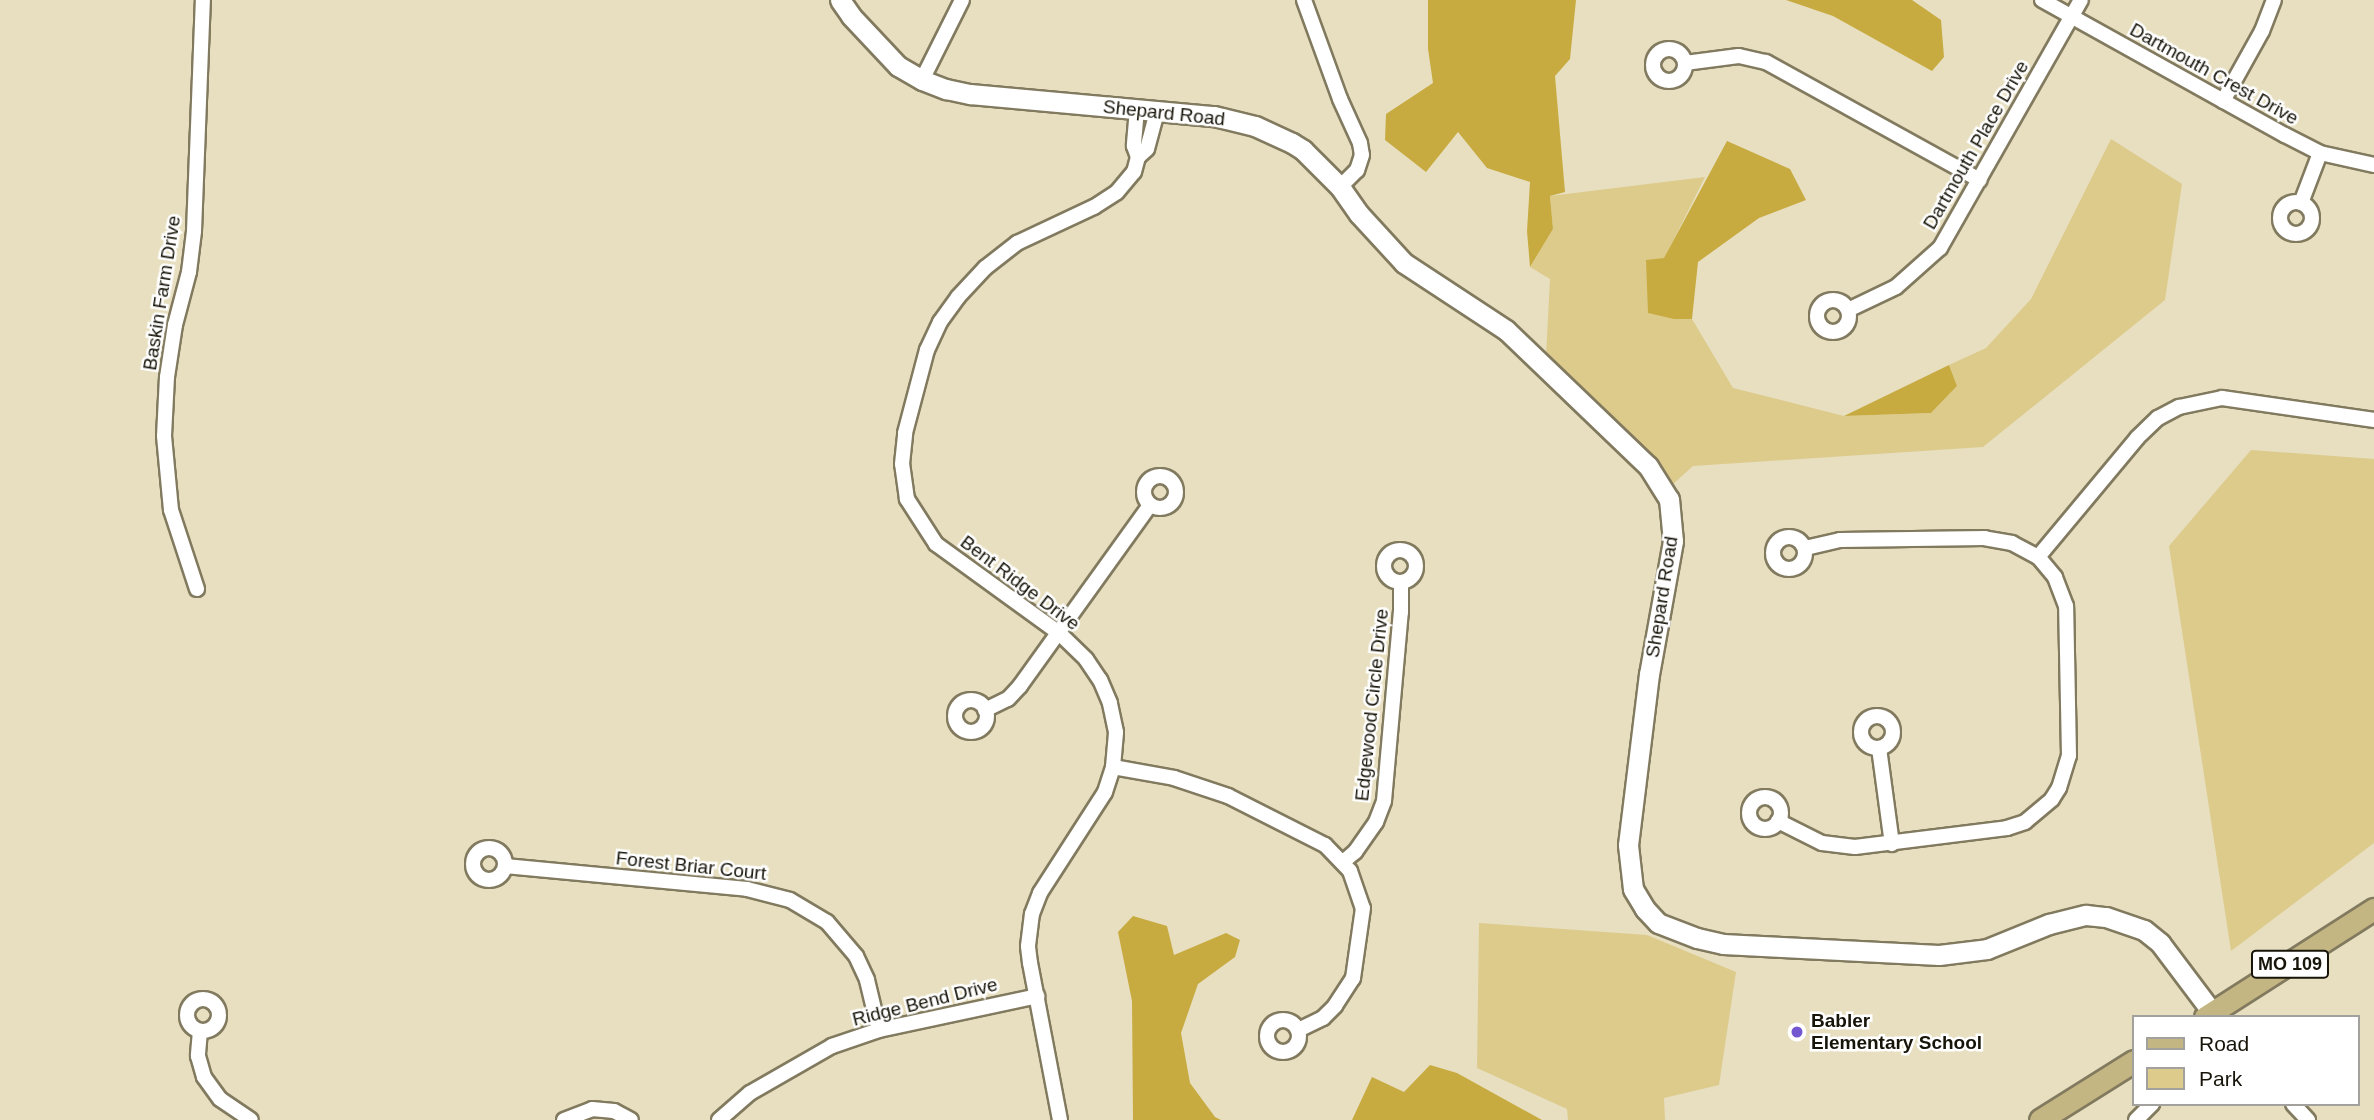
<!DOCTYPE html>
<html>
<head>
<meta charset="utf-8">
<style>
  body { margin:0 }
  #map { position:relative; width:2374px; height:1120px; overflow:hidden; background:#e7dfc0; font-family:Arial,sans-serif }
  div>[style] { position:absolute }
  .green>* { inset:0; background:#ddcb8c }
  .forest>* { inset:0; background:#c8ab40 }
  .roads { filter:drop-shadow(2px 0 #827a5f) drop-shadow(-2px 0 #827a5f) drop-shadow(0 2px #827a5f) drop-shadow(0 -2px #827a5f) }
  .street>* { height:14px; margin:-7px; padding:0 7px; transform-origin:7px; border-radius:7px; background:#fff }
  .street>.ring { margin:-7px; padding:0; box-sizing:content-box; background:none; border:14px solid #fff; border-radius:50% }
  .secondary>* { height:19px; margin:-9.5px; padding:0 9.5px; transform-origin:9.5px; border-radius:9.5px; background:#fff }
  .primary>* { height:21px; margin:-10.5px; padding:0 10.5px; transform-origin:10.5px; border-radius:10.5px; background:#c4b682 }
  .dots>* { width:19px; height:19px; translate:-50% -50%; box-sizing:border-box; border:4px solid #fff; border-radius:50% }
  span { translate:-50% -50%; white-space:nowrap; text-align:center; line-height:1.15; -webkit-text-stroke:5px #fff; paint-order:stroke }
  .shield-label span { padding:2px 5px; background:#fff; border:2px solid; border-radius:5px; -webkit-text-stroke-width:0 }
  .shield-label { font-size:18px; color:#171409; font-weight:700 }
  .street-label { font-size:19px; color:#171409 }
  .poi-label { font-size:19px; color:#171409; font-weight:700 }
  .left { translate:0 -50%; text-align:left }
  .legend { position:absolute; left:2132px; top:1015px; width:228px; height:91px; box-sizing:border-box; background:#fff; border:2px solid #a2a19d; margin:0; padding:9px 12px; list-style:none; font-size:21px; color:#171409 }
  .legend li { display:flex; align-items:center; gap:14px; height:35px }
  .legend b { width:35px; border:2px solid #a2a19d }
</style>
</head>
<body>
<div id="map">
  <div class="green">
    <i style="clip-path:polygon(2111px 139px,2182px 184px,2165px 300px,1983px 447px,1693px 466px,1672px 485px,1546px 356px,1550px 279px,1530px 267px,1553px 229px,1550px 196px,1705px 177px,1664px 259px,1674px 319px,1692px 319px,1733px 388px,1844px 416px,1931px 413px,1957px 386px,1949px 365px,1986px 348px,2031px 299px)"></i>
    <i style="clip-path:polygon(2251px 450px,2374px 459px,2374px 843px,2231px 951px,2169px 546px)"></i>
    <i style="clip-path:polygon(1479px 923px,1647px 935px,1736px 972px,1719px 1085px,1664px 1098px,1665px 1120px,1568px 1120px,1567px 1109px,1477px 1068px)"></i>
  </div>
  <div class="forest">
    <i style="clip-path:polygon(1428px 0,1576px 0,1570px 59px,1555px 76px,1565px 192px,1550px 196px,1553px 229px,1530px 267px,1527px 231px,1530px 182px,1487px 168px,1458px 132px,1426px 172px,1385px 140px,1386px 114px,1433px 83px,1428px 49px)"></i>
    <i style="clip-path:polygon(1786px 0,1912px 0,1941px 20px,1944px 57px,1932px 71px,1833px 16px)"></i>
    <i style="clip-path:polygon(1727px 141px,1790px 169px,1806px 200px,1759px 218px,1698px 262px,1692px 319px,1674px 319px,1648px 313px,1646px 260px,1664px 258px)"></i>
    <i style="clip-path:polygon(1949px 365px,1957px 386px,1931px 413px,1844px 416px)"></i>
    <i style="clip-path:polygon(1133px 916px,1167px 926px,1174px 955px,1226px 933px,1240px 940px,1235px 957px,1198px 984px,1181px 1033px,1190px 1083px,1215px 1117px,1221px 1120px,1133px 1120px,1132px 1001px,1118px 932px)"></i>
    <i style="clip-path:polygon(1430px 1065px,1457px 1073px,1542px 1120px,1352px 1120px,1372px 1077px,1404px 1092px)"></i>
  </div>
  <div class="roads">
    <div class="street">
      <i style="left:1304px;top:0;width:105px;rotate:70deg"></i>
      <i style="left:1340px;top:99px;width:48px;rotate:65.6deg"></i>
      <i style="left:1360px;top:143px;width:12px;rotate:81deg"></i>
      <i style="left:1362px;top:155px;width:16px;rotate:108deg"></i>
      <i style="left:1357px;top:170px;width:24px;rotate:135deg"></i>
      <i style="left:2042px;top:0;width:278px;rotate:29.1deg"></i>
      <i style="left:2285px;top:135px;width:39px;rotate:27deg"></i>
      <i style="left:2320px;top:153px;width:55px;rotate:12.5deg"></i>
      <i class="ring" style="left:1653px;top:49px;width:18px;height:18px"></i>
      <i style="left:1685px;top:63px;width:54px;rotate:-7.4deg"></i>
      <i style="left:1739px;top:56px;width:28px;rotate:13deg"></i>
      <i style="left:1766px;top:62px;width:244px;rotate:28.9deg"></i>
      <i style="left:922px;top:80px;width:89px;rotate:-63.4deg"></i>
      <i style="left:2223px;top:101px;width:80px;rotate:-60.9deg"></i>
      <i style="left:2262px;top:31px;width:33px;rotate:-69deg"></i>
      <i style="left:1137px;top:109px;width:37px;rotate:95deg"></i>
      <i style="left:1134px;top:146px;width:12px;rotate:70deg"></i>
      <i class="ring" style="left:2280px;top:202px;width:18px;height:18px"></i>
      <i style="left:2301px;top:203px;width:53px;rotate:-69.2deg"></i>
      <i class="ring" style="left:1817px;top:300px;width:18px;height:18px"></i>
      <i style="left:1848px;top:310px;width:53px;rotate:-25.6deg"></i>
      <i style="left:1896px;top:287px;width:59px;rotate:-41.6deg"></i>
      <i style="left:1940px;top:248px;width:285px;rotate:-60.4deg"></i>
      <i class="ring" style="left:1144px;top:476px;width:18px;height:18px"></i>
      <i class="ring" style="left:1773px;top:537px;width:18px;height:18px"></i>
      <i class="ring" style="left:1384px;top:550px;width:18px;height:18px"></i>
      <i style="left:2038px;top:557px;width:155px;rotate:-50.2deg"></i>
      <i style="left:2137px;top:438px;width:29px;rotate:-44deg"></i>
      <i style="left:2158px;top:418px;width:24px;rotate:-28deg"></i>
      <i style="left:2179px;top:407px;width:44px;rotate:-11.8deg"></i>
      <i style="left:2222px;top:398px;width:154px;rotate:8.2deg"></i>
      <i style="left:197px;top:589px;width:83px;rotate:-108.2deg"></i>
      <i style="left:171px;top:510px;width:74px;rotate:-95.4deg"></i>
      <i style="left:164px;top:436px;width:59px;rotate:-87.1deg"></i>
      <i style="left:167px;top:377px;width:53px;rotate:-81.3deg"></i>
      <i style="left:175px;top:325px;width:55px;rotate:-75.2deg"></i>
      <i style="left:189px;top:272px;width:41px;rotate:-83deg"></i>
      <i style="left:194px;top:231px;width:231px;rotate:-87.8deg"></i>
      <i class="ring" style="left:955px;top:700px;width:18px;height:18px"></i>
      <i style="left:985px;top:710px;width:25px;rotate:-26deg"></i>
      <i style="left:1008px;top:699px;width:18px;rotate:-47deg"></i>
      <i style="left:1020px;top:686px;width:223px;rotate:-54.3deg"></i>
      <i class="ring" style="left:1861px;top:716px;width:18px;height:18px"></i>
      <i style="left:1879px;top:748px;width:97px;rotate:82.3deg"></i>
      <i style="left:1113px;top:767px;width:62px;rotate:10.2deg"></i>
      <i style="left:1174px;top:778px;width:57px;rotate:18.4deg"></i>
      <i style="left:1228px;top:796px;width:109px;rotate:26.8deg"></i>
      <i style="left:1325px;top:845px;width:36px;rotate:46deg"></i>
      <i style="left:1350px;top:871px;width:39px;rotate:71deg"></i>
      <i style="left:1363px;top:908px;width:71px;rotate:98.1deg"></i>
      <i style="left:1353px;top:978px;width:33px;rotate:123deg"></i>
      <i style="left:1335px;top:1006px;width:17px;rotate:135deg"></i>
      <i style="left:1323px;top:1018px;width:28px;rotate:154deg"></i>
      <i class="ring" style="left:1749px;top:797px;width:18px;height:18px"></i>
      <i style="left:1778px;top:821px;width:49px;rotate:26.6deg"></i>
      <i style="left:1822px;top:843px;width:33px;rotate:7deg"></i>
      <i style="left:1855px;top:847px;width:153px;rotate:-7.1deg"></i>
      <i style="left:2007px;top:828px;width:19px;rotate:-18deg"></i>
      <i style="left:2025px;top:822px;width:35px;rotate:-40deg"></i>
      <i style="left:2052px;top:799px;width:13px;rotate:-58deg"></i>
      <i style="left:2059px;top:788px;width:34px;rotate:-73deg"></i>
      <i style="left:2069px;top:756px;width:150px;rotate:-91.1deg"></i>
      <i style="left:2066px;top:606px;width:31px;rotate:-111deg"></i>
      <i style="left:2055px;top:577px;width:26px;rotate:-130deg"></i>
      <i style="left:2038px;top:557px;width:30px;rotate:-152deg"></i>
      <i style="left:2012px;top:543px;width:27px;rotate:-170deg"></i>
      <i style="left:1985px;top:538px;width:145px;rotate:179.2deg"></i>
      <i style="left:1840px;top:540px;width:36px;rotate:167deg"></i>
      <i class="ring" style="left:473px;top:848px;width:18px;height:18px"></i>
      <i style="left:1343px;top:862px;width:16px;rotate:-40deg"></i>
      <i style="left:1355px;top:852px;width:37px;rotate:-55deg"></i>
      <i style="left:1376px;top:822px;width:22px;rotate:-69deg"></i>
      <i style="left:1384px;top:801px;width:190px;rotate:-84.9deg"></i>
      <i style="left:1401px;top:612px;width:30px;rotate:-90deg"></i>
      <i style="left:505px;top:866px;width:243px;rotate:5.4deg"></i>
      <i style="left:747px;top:889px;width:44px;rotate:14.3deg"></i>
      <i style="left:790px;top:900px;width:43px;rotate:30.7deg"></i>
      <i style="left:827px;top:922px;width:45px;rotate:49.5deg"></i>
      <i style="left:856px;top:956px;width:26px;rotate:65deg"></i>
      <i style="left:867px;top:980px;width:51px;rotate:76.5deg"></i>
      <i class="ring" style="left:187px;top:999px;width:18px;height:18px"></i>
      <i class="ring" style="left:1267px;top:1020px;width:18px;height:18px"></i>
      <i style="left:200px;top:1031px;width:25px;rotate:95deg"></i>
      <i style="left:198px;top:1056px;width:22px;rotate:74deg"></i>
      <i style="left:204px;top:1077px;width:27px;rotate:54deg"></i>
      <i style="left:220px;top:1099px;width:37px;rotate:34deg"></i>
      <i style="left:2293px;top:1104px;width:22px;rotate:47deg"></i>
      <i style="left:564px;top:1120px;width:30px;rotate:-21deg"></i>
      <i style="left:592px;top:1109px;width:22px;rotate:5deg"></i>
      <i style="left:614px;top:1111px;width:19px;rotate:28deg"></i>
      <i style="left:719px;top:1120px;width:41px;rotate:-41.1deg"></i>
      <i style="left:750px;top:1093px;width:95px;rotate:-29.8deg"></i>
      <i style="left:832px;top:1046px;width:50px;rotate:-18.8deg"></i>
      <i style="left:879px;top:1030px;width:162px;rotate:-12.1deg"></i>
      <i style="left:1060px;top:1120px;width:160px;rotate:-100.8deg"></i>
      <i style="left:1030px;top:963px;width:17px;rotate:-97deg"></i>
      <i style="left:1028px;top:946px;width:32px;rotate:-83deg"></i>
      <i style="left:1032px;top:914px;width:22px;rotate:-69deg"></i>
      <i style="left:1040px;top:893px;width:120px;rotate:-57.2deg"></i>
      <i style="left:1105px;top:792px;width:26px;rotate:-72deg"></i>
      <i style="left:1113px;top:767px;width:35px;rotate:-85deg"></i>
      <i style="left:1116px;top:732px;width:30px;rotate:-102deg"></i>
      <i style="left:1110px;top:703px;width:25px;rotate:-113deg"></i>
      <i style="left:1100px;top:680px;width:25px;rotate:-124deg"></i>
      <i style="left:1086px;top:659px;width:37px;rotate:-136deg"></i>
      <i style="left:1059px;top:633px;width:152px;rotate:-144.1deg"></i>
      <i style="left:936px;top:544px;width:54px;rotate:-122.8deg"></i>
      <i style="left:907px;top:499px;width:35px;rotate:-98deg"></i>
      <i style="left:902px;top:464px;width:31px;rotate:-84deg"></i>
      <i style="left:905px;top:433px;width:86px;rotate:-75.2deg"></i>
      <i style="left:927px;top:350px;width:31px;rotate:-65deg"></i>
      <i style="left:940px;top:322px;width:31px;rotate:-54deg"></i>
      <i style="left:958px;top:297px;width:40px;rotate:-47deg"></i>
      <i style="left:985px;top:268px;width:41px;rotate:-38deg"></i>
      <i style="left:1017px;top:243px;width:85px;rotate:-25.1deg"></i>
      <i style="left:1094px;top:207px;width:27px;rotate:-33deg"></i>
      <i style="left:1117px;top:192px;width:26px;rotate:-50deg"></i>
      <i style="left:1134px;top:172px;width:16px;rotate:-75deg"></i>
      <i style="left:1138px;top:157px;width:12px;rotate:-42deg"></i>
      <i style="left:1147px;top:149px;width:39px;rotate:-75deg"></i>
      <i style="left:2136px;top:1120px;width:23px;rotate:-45deg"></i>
    </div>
    <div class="secondary">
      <i style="left:840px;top:0;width:19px;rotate:55deg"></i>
      <i style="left:851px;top:16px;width:69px;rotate:46.8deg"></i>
      <i style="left:898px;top:66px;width:28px;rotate:30deg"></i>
      <i style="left:922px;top:80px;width:26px;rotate:21deg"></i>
      <i style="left:946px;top:89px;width:25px;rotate:12deg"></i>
      <i style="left:970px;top:94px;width:245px;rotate:5.2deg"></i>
      <i style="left:1214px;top:116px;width:42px;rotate:13.7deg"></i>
      <i style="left:1255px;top:126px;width:41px;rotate:24.7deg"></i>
      <i style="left:1292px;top:143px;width:13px;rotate:32deg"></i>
      <i style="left:1303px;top:150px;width:52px;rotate:45deg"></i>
      <i style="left:1340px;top:187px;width:33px;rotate:55deg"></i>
      <i style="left:1359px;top:214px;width:67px;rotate:47.4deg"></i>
      <i style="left:1404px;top:263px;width:122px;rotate:33.3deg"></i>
      <i style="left:1506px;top:330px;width:197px;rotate:43.8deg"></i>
      <i style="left:1648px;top:466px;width:39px;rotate:58deg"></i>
      <i style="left:1669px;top:499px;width:42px;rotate:84.6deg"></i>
      <i style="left:1673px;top:541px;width:135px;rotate:100.2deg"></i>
      <i style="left:1649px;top:674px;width:172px;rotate:97deg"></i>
      <i style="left:1628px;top:845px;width:44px;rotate:83.5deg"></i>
      <i style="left:1633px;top:889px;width:23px;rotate:59deg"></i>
      <i style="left:1645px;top:909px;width:19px;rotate:47deg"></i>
      <i style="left:1658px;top:923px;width:42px;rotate:21deg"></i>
      <i style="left:1697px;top:938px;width:27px;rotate:13deg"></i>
      <i style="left:1723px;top:944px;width:216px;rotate:2.9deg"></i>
      <i style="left:1939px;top:955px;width:48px;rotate:-7.1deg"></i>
      <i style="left:1987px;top:949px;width:67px;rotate:-22deg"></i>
      <i style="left:2049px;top:924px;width:38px;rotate:-14deg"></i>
      <i style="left:2086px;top:915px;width:20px;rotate:6deg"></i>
      <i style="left:2106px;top:917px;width:40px;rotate:18.9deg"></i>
      <i style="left:2144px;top:930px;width:21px;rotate:39deg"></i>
      <i style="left:2160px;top:943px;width:86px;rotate:53deg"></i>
    </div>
    <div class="primary">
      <i style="left:2205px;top:1017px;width:201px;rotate:-32.6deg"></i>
      <i style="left:2040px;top:1120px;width:111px;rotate:-32.1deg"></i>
    </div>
  </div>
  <div class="dots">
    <i style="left:1797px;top:1032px;background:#7357d0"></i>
  </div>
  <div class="shield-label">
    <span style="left:2290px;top:964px">MO 109</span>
  </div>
  <div class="street-label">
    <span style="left:2214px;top:74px;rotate:29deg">Dartmouth Crest Drive</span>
    <span style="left:1164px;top:113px;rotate:6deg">Shepard Road</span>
    <span style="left:1976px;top:145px;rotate:-60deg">Dartmouth Place Drive</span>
    <span style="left:162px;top:293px;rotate:-81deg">Baskin Farm Drive</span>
    <span style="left:1020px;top:583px;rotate:37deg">Bent Ridge Drive</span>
    <span style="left:1662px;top:597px;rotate:-81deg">Shepard Road</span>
    <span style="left:1372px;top:705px;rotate:-84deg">Edgewood Circle Drive</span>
    <span style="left:691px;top:866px;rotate:6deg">Forest Briar Court</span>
    <span style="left:925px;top:1002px;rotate:-14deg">Ridge Bend Drive</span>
  </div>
  <div class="poi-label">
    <span class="left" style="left:1811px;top:1032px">Babler<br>Elementary School</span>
  </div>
  <ul class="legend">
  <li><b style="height:9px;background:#c4b682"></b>Road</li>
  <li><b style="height:19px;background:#ddcb8c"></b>Park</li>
  </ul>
</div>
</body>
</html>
